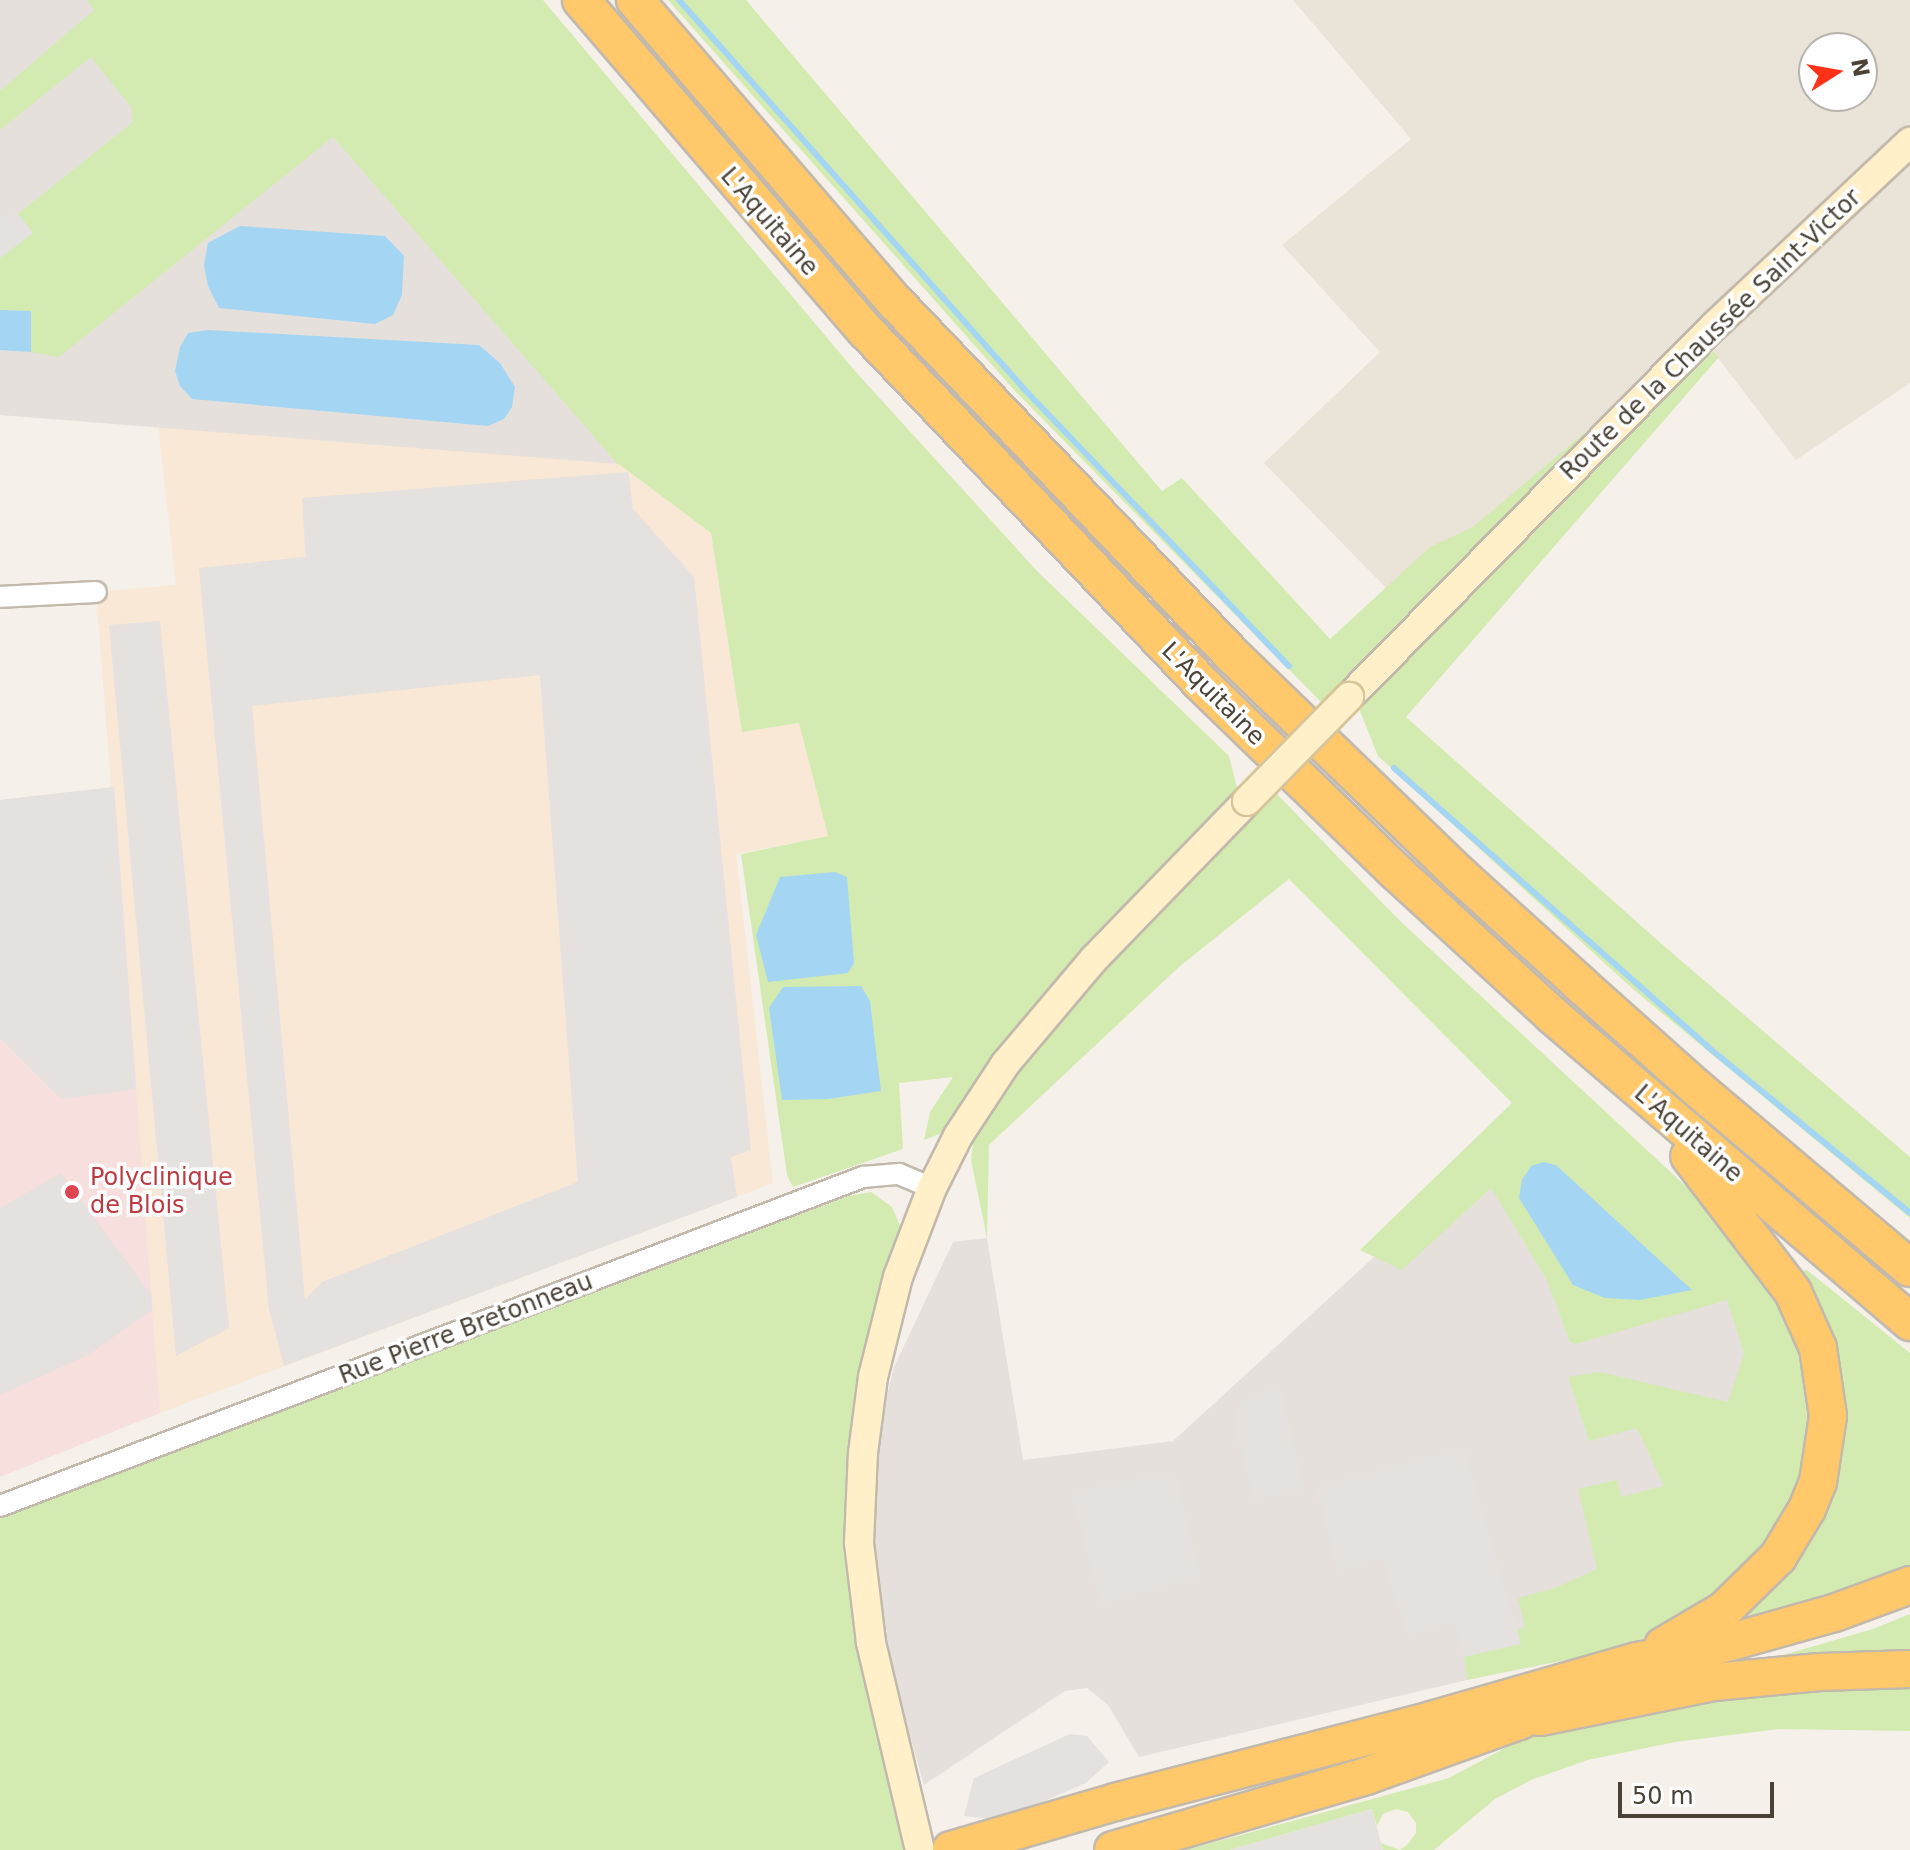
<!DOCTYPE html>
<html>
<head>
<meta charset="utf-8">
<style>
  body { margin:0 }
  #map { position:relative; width:1910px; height:1850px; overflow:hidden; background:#f5f1ea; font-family:"DejaVu Sans",sans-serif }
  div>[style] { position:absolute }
  .residential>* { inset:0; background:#eae3d8 }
  .commercial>* { inset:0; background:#f8e8d5 }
  .industrial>* { inset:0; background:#e5e0db }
  .medical>* { inset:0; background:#f6dfdd }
  .green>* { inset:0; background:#d3ebb1 }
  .parking>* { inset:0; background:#e4e1de }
  .water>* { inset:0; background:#a4d6f4 }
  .stream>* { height:6px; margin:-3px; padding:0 3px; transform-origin:3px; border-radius:3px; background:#a4d6f4 }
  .roads { filter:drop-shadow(2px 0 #c2b9ac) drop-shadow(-2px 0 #c2b9ac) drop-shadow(0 2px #c2b9ac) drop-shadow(0 -2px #c2b9ac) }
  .street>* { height:20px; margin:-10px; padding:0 10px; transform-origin:10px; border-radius:10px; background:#fff }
  .secondary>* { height:28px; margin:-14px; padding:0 14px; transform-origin:14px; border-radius:14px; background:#fff0ca }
  .highway>* { height:36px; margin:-18px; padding:0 18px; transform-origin:18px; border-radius:18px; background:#ffc86b }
  .bridges { filter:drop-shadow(2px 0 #d7c498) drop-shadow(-2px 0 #d7c498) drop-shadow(0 2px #d7c498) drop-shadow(0 -2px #d7c498) }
  .secondary-bridge>* { height:28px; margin:-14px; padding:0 14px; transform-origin:14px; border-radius:14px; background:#fff0ca }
  .dots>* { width:22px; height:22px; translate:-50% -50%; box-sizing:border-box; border:4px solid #fff; border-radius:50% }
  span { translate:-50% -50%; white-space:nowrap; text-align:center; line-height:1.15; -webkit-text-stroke:7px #fff; paint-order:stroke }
  .street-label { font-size:24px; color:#4a4237 }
  .health-label { font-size:24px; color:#be3a42 }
  .left { translate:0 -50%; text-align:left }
  .north { position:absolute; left:1798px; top:32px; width:80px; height:80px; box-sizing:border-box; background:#fff; border:2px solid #b7b3af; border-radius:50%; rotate:79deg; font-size:22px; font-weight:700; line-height:32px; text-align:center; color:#4a4237 }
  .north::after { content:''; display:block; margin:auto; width:28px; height:36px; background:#ff3117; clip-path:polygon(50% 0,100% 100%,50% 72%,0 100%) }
  .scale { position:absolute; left:1618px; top:1782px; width:156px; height:36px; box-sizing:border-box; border:4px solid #4a4237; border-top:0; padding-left:10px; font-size:24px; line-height:28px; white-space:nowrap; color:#4a4237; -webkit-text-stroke:6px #fff; paint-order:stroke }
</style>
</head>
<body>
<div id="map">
  <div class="residential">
    <i style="clip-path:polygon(evenodd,1293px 0,1910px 0,1910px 383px,1796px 460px,1718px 358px,1417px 686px,1385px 587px,1264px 463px,1380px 352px,1282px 245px,1411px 139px,1293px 0,1814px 48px,1862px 48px,1862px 96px,1814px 96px,1814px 48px)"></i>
  </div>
  <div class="commercial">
    <i style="clip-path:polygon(158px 425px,616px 462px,711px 533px,742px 732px,799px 723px,828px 836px,736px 854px,773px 1183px,160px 1413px,96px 592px,176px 585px)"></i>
  </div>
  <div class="industrial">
    <i style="clip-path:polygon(0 0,490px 0,745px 474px,0 415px)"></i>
    <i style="clip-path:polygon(1551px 1095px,1771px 1304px,1634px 1641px,1139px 1757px,1108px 1705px,1087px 1688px,1065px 1691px,924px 1785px,896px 1687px,875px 1574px,871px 1511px,878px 1431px,894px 1367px,953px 1242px,987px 1238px,1023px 1460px,1173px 1441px)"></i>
  </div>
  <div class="medical">
    <i style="clip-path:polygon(114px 787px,160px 1413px,0 1477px,0 800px)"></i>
  </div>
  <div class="green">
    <i style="clip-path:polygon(87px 0,543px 0,855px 371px,1037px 571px,1229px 756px,1238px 792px,947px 1131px,924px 1140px,930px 1112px,953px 1077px,899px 1083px,903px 1149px,793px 1187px,787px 1175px,741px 854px,828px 836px,799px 723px,742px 732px,711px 533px,616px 462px,333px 137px,59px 357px,31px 352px,31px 311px,0 310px,0 258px,33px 233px,18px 214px,133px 122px,131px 107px,91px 57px,0 130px,0 91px,94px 10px)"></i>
    <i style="clip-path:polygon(668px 0,746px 0,1162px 491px,1182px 478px,1330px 639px,1430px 547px,1473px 527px,1639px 387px,1496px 536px,1428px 596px,1323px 704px,1015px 391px)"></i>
    <i style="clip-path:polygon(1707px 346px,1719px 357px,1406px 717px,1664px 946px,1910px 1157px,1910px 1218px,1634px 990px,1378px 756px,1358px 706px)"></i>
    <i style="clip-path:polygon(1275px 792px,1399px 920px,1733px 1230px,1782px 1296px,1802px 1342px,1815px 1425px,1806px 1480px,1774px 1544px,1735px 1588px,1680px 1622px,1620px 1649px,1467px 1680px,1464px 1657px,1521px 1643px,1517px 1630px,1525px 1627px,1518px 1598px,1555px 1588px,1597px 1569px,1578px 1489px,1617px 1480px,1621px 1497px,1664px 1486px,1637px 1428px,1589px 1441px,1568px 1377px,1600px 1372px,1728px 1402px,1744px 1354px,1727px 1300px,1576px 1344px,1570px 1342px,1546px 1278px,1491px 1188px,1402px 1270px,1360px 1250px,1512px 1103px,1289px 879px,1179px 967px,989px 1145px,987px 1238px,971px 1160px,975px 1129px,1027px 1053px,1089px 979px)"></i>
    <i style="clip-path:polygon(871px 1192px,892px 1207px,901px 1228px,852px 1528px,909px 1850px,0 1850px,0 1519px,849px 1196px)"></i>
    <i style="clip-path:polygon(1807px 1270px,1910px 1353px,1910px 1573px,1714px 1632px,1820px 1518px,1797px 1272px)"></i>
    <i style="clip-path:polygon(1910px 1614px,1910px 1661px,1738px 1668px,1873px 1629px)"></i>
    <i style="clip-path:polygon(1819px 1684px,1910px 1687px,1910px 1731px,1779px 1729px,1675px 1742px,1588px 1760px,1531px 1780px,1495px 1799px,1434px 1850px,1383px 1850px,1381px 1843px,1400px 1850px,1408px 1844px,1416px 1833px,1416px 1823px,1408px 1812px,1396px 1809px,1383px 1814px,1377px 1826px,1372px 1809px,1230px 1850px,1186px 1850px,1449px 1778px,1520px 1740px,1585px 1718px)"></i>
  </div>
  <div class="parking">
    <i style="clip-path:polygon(14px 209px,33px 233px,0 258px,0 220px)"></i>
    <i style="clip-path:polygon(evenodd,628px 472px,633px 509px,694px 577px,751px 1150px,731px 1157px,737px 1197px,284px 1366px,269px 1309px,199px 568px,306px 557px,302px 498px,628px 472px,540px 675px,578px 1182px,322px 1282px,305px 1300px,252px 706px,540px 675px)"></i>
    <i style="clip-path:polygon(160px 621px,229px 1328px,176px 1356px,109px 625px)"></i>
    <i style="clip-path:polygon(114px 787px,136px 1089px,61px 1099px,0 1038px,0 800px)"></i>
    <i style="clip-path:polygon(61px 1173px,151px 1295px,152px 1310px,88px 1355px,0 1395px,0 1208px)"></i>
    <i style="clip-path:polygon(1279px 1386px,1304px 1489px,1254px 1499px,1235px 1428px,1240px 1401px)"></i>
    <i style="clip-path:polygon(1464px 1448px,1521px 1644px,1464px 1657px,1454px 1621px,1407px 1635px,1382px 1557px,1338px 1571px,1316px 1488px)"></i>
    <i style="clip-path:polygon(1175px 1472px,1200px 1576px,1101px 1603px,1071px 1493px)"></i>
    <i style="clip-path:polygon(1070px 1734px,1087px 1736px,1109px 1762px,1086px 1783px,1000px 1820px,964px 1816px,974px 1778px)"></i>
    <i style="clip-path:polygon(1372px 1809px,1383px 1850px,1230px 1850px)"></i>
  </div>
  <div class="water">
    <i style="clip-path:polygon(240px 226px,385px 236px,404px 256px,402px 295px,393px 315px,375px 324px,219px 308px,208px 286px,204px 265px,208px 243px)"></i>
    <i style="clip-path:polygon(0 310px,31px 311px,31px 352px,0 350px)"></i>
    <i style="clip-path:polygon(208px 330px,479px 345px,500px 363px,515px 387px,512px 407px,504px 419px,488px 426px,192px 399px,180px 386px,175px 371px,180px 347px,188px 333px)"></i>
    <i style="clip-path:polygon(835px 872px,847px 877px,854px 963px,848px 973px,768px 982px,756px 935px,780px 877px)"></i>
    <i style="clip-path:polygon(861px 986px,870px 1001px,881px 1091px,828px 1099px,782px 1100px,769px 1008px,783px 987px)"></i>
    <i style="clip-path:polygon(1544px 1162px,1556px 1165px,1692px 1290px,1640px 1300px,1605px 1298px,1573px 1285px,1519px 1198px,1522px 1180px,1531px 1166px)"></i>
  </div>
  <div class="stream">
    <i style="left:679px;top:0;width:521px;rotate:48.42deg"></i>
    <i style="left:1025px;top:390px;width:382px;rotate:46.3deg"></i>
    <i style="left:1394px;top:768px;width:420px;rotate:41.6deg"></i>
    <i style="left:1708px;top:1047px;width:261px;rotate:39.4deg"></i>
  </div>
  <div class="roads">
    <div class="street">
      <i style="left:0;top:597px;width:96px;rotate:-3deg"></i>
      <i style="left:0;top:1506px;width:924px;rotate:-20.87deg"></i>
      <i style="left:863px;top:1177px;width:36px;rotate:-5deg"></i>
      <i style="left:899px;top:1174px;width:36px;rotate:23deg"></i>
    </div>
    <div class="secondary">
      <i style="left:1349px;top:697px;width:520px;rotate:-45.47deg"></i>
      <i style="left:1714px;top:326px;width:269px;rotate:-43.2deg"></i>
      <i style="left:920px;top:1850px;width:214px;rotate:-103.3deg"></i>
      <i style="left:871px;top:1642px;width:100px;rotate:-96.9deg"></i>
      <i style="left:859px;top:1543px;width:90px;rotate:-87.5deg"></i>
      <i style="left:863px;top:1453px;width:77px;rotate:-82.5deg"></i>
      <i style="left:873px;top:1377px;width:103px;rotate:-76deg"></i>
      <i style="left:898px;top:1277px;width:95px;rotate:-69.1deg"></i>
      <i style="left:932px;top:1188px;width:58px;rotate:-63.4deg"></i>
      <i style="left:958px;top:1136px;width:87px;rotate:-56.7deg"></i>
      <i style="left:1006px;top:1063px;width:136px;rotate:-49.8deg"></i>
      <i style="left:1094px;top:959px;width:220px;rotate:-45.9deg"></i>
    </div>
    <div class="highway">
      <i style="left:581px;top:0;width:437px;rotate:49.3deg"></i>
      <i style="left:866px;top:331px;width:483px;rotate:46.4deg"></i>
      <i style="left:1199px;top:681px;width:273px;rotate:44.1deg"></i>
      <i style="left:1395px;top:871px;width:213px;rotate:42.5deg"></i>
      <i style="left:1552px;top:1015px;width:472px;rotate:40.6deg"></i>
      <i style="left:635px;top:0;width:400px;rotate:49.3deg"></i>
      <i style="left:896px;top:303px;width:481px;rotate:46.3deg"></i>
      <i style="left:1228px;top:651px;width:322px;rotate:44deg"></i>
      <i style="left:1460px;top:875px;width:162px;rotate:42.2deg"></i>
      <i style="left:1580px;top:984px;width:158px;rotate:41.7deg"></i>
      <i style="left:1698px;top:1089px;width:277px;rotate:40.2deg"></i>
      <i style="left:1663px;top:1646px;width:71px;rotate:-30.5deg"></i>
      <i style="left:1724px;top:1610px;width:76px;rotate:-44.5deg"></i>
      <i style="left:1778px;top:1557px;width:56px;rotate:-58.9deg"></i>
      <i style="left:1807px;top:1509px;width:29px;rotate:-68deg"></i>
      <i style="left:1818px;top:1482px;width:67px;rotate:-81.4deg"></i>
      <i style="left:1828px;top:1416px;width:69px;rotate:-98.4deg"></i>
      <i style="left:1818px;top:1348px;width:61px;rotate:-114.1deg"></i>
      <i style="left:1793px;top:1292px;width:171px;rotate:-127.4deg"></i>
      <i style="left:1540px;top:1717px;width:177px;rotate:-11.4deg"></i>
      <i style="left:1714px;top:1682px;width:106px;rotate:-5.4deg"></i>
      <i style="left:1820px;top:1672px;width:90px;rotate:-1.9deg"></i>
      <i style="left:951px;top:1850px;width:171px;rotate:-16.3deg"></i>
      <i style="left:1115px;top:1802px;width:326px;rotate:-14.5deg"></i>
      <i style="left:1431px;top:1720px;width:214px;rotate:-16deg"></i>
      <i style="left:1637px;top:1661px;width:77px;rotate:-10.4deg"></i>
      <i style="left:1713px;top:1647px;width:126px;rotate:-15.7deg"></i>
      <i style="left:1834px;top:1613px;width:81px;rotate:-20.2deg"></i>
      <i style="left:1113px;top:1850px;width:264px;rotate:-16.3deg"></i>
      <i style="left:1366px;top:1776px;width:163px;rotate:-19.8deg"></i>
      <i style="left:1519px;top:1721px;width:48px;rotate:-24.4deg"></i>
    </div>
  </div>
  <div class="bridges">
    <div class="secondary-bridge">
      <i style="left:1247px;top:801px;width:146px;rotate:-45.6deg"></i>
    </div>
  </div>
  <div class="dots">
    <i style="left:72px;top:1192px;background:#e0444e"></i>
  </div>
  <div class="street-label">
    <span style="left:769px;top:222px;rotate:49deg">L'Aquitaine</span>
    <span style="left:1711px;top:335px;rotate:-44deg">Route de la Chaussée Saint-Victor</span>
    <span style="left:1213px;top:694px;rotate:45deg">L'Aquitaine</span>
    <span style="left:1688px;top:1134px;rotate:41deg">L'Aquitaine</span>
    <span style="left:466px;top:1329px;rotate:-21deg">Rue Pierre Bretonneau</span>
  </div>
  <div class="health-label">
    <span class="left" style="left:90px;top:1192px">Polyclinique<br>de Blois</span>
  </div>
  <div class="north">N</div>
  <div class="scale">50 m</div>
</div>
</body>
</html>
